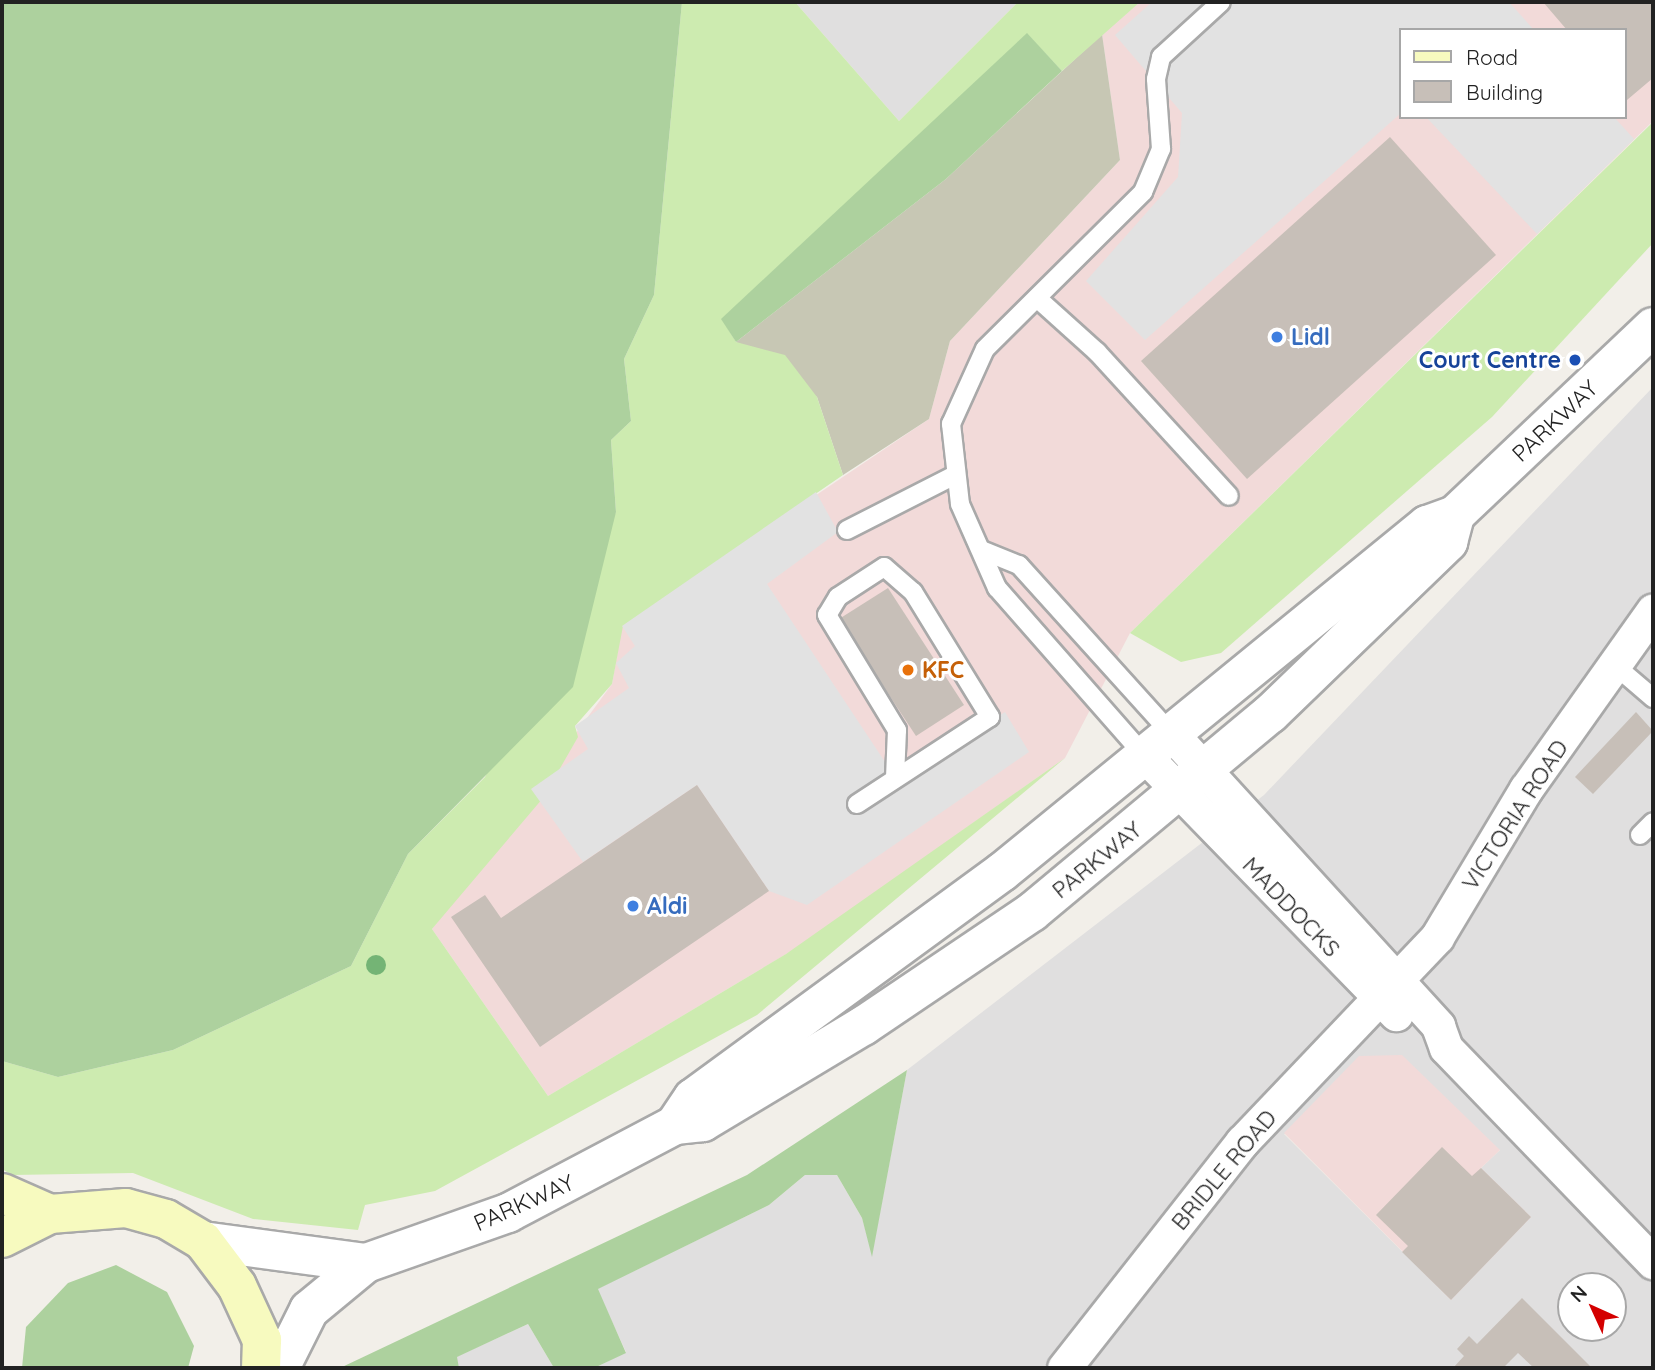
<!DOCTYPE html>
<html>
<head>
<meta charset="utf-8">
<style>
  body { margin:0 }
  #map { position:relative; width:1655px; height:1370px; overflow:hidden; background:#f2efe9; font-family:Quicksand,sans-serif }
  div>[style] { position:absolute }
  .residential>* { inset:0; background:#e0dfdf }
  .commercial>* { inset:0; background:#f2dad9 }
  .construction>* { inset:0; background:#c7c7b4 }
  .grass>* { inset:0; background:#cdebb0 }
  .forest>* { inset:0; background:#add19e }
  .parking>* { inset:0; background:#e2e2e2 }
  .building>* { inset:0; background:#c7bfb8 }
  .roads { filter:drop-shadow(2px 0 #a9a9a9) drop-shadow(-2px 0 #a9a9a9) drop-shadow(0 2px #a9a9a9) drop-shadow(0 -2px #a9a9a9) }
  .service>* { height:18px; margin:-9px; padding:0 9px; transform-origin:9px; border-radius:9px; background:#fff }
  .minor>* { height:33px; margin:-16.5px; padding:0 16.5px; transform-origin:16.5px; border-radius:16.5px; background:#fff }
  .tertiary>* { height:38px; margin:-19px; padding:0 19px; transform-origin:19px; border-radius:19px; background:#fff }
  .secondary>* { height:38px; margin:-19px; padding:0 19px; transform-origin:19px; border-radius:19px; background:#f7fabf }
  .trees>* { width:20px; height:20px; margin:-10px; border-radius:50%; background:#74b475 }
  .dots>* { width:19px; height:19px; translate:-50% -50%; box-sizing:border-box; border:4px solid #fff; border-radius:50% }
  span { translate:-50% -50%; white-space:nowrap; text-align:center; line-height:1.15; -webkit-text-stroke:6px #fff; paint-order:stroke }
  .shop-label { font-size:23px; color:#366cbe; font-weight:700 }
  .left { translate:0 -50%; text-align:left }
  .transit-label { font-size:23px; color:#164399; font-weight:700 }
  .right { translate:-100% -50%; text-align:right }
  .street-label { font-size:23px; color:#222 }
  .food-label { font-size:23px; color:#c56008; font-weight:700 }
  .frame { position:absolute; inset:0; border:4px solid #222; pointer-events:none }
  .legend { position:absolute; left:1399px; top:28px; width:228px; height:91px; box-sizing:border-box; background:#fff; border:2px solid #a7a7a7; margin:0; padding:9px 12px; list-style:none; font-size:21px; color:#222 }
  .legend li { display:flex; align-items:center; gap:14px; height:35px }
  .legend b { width:35px; border:2px solid #a7a7a7 }
  .north { position:absolute; left:1557px; top:1272px; width:70px; height:70px; box-sizing:border-box; background:#fff; border:2px solid #a7a7a7; border-radius:50%; rotate:315deg; font-size:19px; font-weight:700; line-height:28px; text-align:center; color:#222 }
  .north::after { content:''; display:block; margin:auto; width:24px; height:32px; background:#d40000; clip-path:polygon(50% 0,100% 100%,50% 72%,0 100%) }
</style>
</head>
<body>
<div id="map">
  <div class="residential">
    <i style="clip-path:polygon(795px 2px,1018px 2px,899px 121px)"></i>
    <i style="clip-path:polygon(evenodd,1653px 387px,1653px 1368px,594px 1368px,626px 1352px,597px 1289px,769px 1205px,805px 1175px,837px 1175px,862px 1218px,872px 1254px,907px 1070px,1264px 795px,1653px 387px,1284px 1134px,1500px 1150px,1481px 1168px,1451px 1300px,1284px 1134px,1653px 387px,1571px 1286px,1613px 1286px,1613px 1328px,1571px 1328px,1571px 1286px)"></i>
    <i style="clip-path:polygon(528px 1324px,554px 1368px,459px 1368px,456px 1357px)"></i>
  </div>
  <div class="commercial">
    <i style="clip-path:polygon(evenodd,1140px 2px,1653px 2px,1653px 121px,1130px 633px,1065px 758px,798px 947px,548px 1096px,432px 929px,612px 684px,622px 626px,929px 419px,950px 341px,1120px 160px,1102px 34px,1140px 2px,1401px 30px,1625px 30px,1625px 117px,1401px 117px,1401px 30px)"></i>
    <i style="clip-path:polygon(1402px 1055px,1500px 1150px,1481px 1168px,1531px 1217px,1451px 1300px,1284px 1133px,1359px 1056px)"></i>
  </div>
  <div class="construction">
    <i style="clip-path:polygon(1102px 34px,1120px 160px,950px 341px,929px 419px,843px 475px,817px 397px,736px 342px,946px 179px)"></i>
  </div>
  <div class="grass">
    <i style="clip-path:polygon(682px 2px,795px 2px,899px 121px,1018px 2px,1140px 2px,1062px 71px,1027px 34px,722px 319px,736px 342px,785px 355px,817px 397px,843px 475px,623px 626px,612px 684px,575px 726px,578px 737px,543px 798px,432px 929px,548px 1096px,786px 954px,1065px 758px,757px 1015px,435px 1191px,365px 1205px,358px 1230px,253px 1219px,133px 1173px,12px 1175px,2px 1169px,2px 1061px,58px 1077px,173px 1050px,351px 966px,408px 854px,485px 777px,616px 512px,611px 440px,631px 421px,624px 359px,654px 295px)"></i>
    <i style="clip-path:polygon(1653px 122px,1653px 243px,1492px 417px,1221px 653px,1181px 662px,1130px 633px)"></i>
  </div>
  <div class="forest">
    <i style="clip-path:polygon(2px 2px,682px 2px,654px 295px,624px 359px,631px 421px,611px 440px,616px 512px,573px 687px,408px 854px,351px 966px,173px 1050px,58px 1077px,2px 1061px)"></i>
    <i style="clip-path:polygon(1027px 33px,1062px 71px,946px 179px,736px 342px,721px 319px)"></i>
    <i style="clip-path:polygon(907px 1070px,872px 1257px,862px 1218px,837px 1175px,805px 1175px,769px 1205px,598px 1289px,626px 1353px,594px 1368px,554px 1368px,528px 1324px,457px 1357px,459px 1368px,340px 1368px,747px 1175px)"></i>
    <i style="clip-path:polygon(116px 1265px,167px 1292px,194px 1346px,188px 1368px,22px 1368px,26px 1327px,68px 1283px)"></i>
  </div>
  <div class="parking">
    <i style="clip-path:polygon(1152px 2px,1509px 2px,1534px 30px,1401px 30px,1401px 113px,1145px 340px,1086px 281px,1178px 177px,1182px 113px,1115px 35px)"></i>
    <i style="clip-path:polygon(1426px 117px,1614px 117px,1634px 139px,1537px 234px)"></i>
    <i style="clip-path:polygon(816px 492px,838px 532px,767px 584px,897px 780px,1005px 712px,1029px 752px,807px 905px,769px 891px,697px 785px,583px 862px,531px 789px,588px 749px,575px 726px,629px 688px,616px 663px,635px 646px,622px 626px)"></i>
  </div>
  <div class="building">
    <i style="clip-path:polygon(1543px 2px,1653px 2px,1653px 78px,1627px 100px,1625px 30px,1567px 30px)"></i>
    <i style="clip-path:polygon(1390px 137px,1496px 255px,1247px 479px,1141px 361px)"></i>
    <i style="clip-path:polygon(888px 588px,964px 705px,916px 736px,839px 619px)"></i>
    <i style="clip-path:polygon(1636px 712px,1653px 731px,1593px 794px,1575px 777px)"></i>
    <i style="clip-path:polygon(697px 785px,769px 891px,540px 1047px,451px 917px,485px 895px,501px 918px)"></i>
    <i style="clip-path:polygon(1442px 1147px,1472px 1176px,1481px 1168px,1531px 1217px,1451px 1300px,1402px 1252px,1408px 1246px,1376px 1215px)"></i>
    <i style="clip-path:polygon(1522px 1298px,1592px 1368px,1534px 1368px,1518px 1353px,1503px 1368px,1453px 1368px,1464px 1356px,1457px 1349px,1469px 1336px,1477px 1344px)"></i>
  </div>
  <div class="roads">
    <div class="service">
      <i style="left:1037px;top:298px;width:81px;rotate:42deg"></i>
      <i style="left:1097px;top:352px;width:195px;rotate:47.5deg"></i>
      <i style="left:847px;top:530px;width:119px;rotate:-27deg"></i>
      <i style="left:984px;top:551px;width:38px;rotate:22deg"></i>
      <i style="left:1019px;top:565px;width:225px;rotate:47.9deg"></i>
      <i style="left:1618px;top:668px;width:46px;rotate:40.6deg"></i>
      <i style="left:1143px;top:754px;width:221px;rotate:-131.3deg"></i>
      <i style="left:997px;top:588px;width:92px;rotate:-113.8deg"></i>
      <i style="left:960px;top:504px;width:81px;rotate:-96.4deg"></i>
      <i style="left:951px;top:424px;width:82px;rotate:-65.6deg"></i>
      <i style="left:985px;top:349px;width:223px;rotate:-44.8deg"></i>
      <i style="left:1143px;top:192px;width:47px;rotate:-67.3deg"></i>
      <i style="left:1161px;top:149px;width:70px;rotate:-94.1deg"></i>
      <i style="left:1156px;top:79px;width:23px;rotate:-77deg"></i>
      <i style="left:1161px;top:57px;width:81px;rotate:-42.5deg"></i>
      <i style="left:857px;top:804px;width:159px;rotate:-33.2deg"></i>
      <i style="left:990px;top:717px;width:147px;rotate:-121.6deg"></i>
      <i style="left:913px;top:592px;width:38px;rotate:-139deg"></i>
      <i style="left:884px;top:567px;width:55px;rotate:146.9deg"></i>
      <i style="left:838px;top:597px;width:21px;rotate:121deg"></i>
      <i style="left:827px;top:615px;width:135px;rotate:58.7deg"></i>
      <i style="left:897px;top:730px;width:47px;rotate:92.4deg"></i>
      <i style="left:1640px;top:835px;width:18px;rotate:-45deg"></i>
    </div>
    <div class="minor">
      <i style="left:1170px;top:732px;width:398px;rotate:47.6deg"></i>
      <i style="left:1438px;top:1026px;width:23px;rotate:70deg"></i>
      <i style="left:1446px;top:1048px;width:298px;rotate:46deg"></i>
      <i style="left:1143px;top:754px;width:363px;rotate:45.8deg"></i>
      <i style="left:1064px;top:1368px;width:288px;rotate:-51.8deg"></i>
      <i style="left:1242px;top:1142px;width:283px;rotate:-46.4deg"></i>
      <i style="left:1437px;top:937px;width:173px;rotate:-59deg"></i>
      <i style="left:1526px;top:789px;width:219px;rotate:-54.6deg"></i>
    </div>
    <div class="tertiary">
      <i style="left:676px;top:1123px;width:30px;rotate:-56deg"></i>
      <i style="left:693px;top:1098px;width:383px;rotate:-36.2deg"></i>
      <i style="left:1002px;top:872px;width:549px;rotate:-39.23deg"></i>
      <i style="left:1427px;top:525px;width:30px;rotate:-20deg"></i>
      <i style="left:1455px;top:515px;width:273px;rotate:-43.5deg"></i>
      <i style="left:203px;top:1241px;width:164px;rotate:7.7deg"></i>
      <i style="left:280px;top:1368px;width:65px;rotate:-63.4deg"></i>
      <i style="left:309px;top:1310px;width:74px;rotate:-39.5deg"></i>
      <i style="left:366px;top:1263px;width:151px;rotate:-19.4deg"></i>
      <i style="left:508px;top:1213px;width:189px;rotate:-27.8deg"></i>
      <i style="left:675px;top:1125px;width:28px;rotate:-6deg"></i>
      <i style="left:703px;top:1122px;width:187px;rotate:-31deg"></i>
      <i style="left:863px;top:1026px;width:204px;rotate:-34deg"></i>
      <i style="left:1032px;top:912px;width:310px;rotate:-39.8deg"></i>
      <i style="left:1270px;top:714px;width:248px;rotate:-44deg"></i>
      <i style="left:1448px;top:542px;width:28px;rotate:-75deg"></i>
    </div>
    <div class="secondary">
      <i style="left:2px;top:1193px;width:52px;rotate:23.6deg"></i>
      <i style="left:2px;top:1238px;width:54px;rotate:-26.6deg"></i>
      <i style="left:50px;top:1214px;width:76px;rotate:-4.5deg"></i>
      <i style="left:126px;top:1208px;width:41px;rotate:15.4deg"></i>
      <i style="left:166px;top:1219px;width:43px;rotate:30.7deg"></i>
      <i style="left:203px;top:1241px;width:56px;rotate:52.9deg"></i>
      <i style="left:237px;top:1286px;width:60px;rotate:65.2deg"></i>
      <i style="left:262px;top:1340px;width:28px;rotate:92deg"></i>
    </div>
  </div>
  <div class="trees">
    <i style="left:376px;top:965px"></i>
  </div>
  <div class="dots">
    <i style="left:1277px;top:337px;background:#3f7fe0"></i>
    <i style="left:1575px;top:360px;background:#1a4fb4"></i>
    <i style="left:908px;top:670px;background:#e8710a"></i>
    <i style="left:633px;top:906px;background:#3f7fe0"></i>
  </div>
  <div class="shop-label">
    <span class="left" style="left:1291px;top:337px">Lidl</span>
    <span class="left" style="left:647px;top:906px">Aldi</span>
  </div>
  <div class="transit-label">
    <span class="right" style="left:1561px;top:360px">Court Centre</span>
  </div>
  <div class="street-label">
    <span style="left:1555px;top:421px;rotate:-43deg">PARKWAY</span>
    <span style="left:1515px;top:815px;rotate:-57deg">VICTORIA ROAD</span>
    <span style="left:1097px;top:860px;rotate:-39deg">PARKWAY</span>
    <span style="left:1291px;top:907px;rotate:46deg">MADDOCKS</span>
    <span style="left:1224px;top:1170px;rotate:-50deg">BRIDLE ROAD</span>
    <span style="left:524px;top:1203px;rotate:-24deg">PARKWAY</span>
  </div>
  <div class="food-label">
    <span class="left" style="left:922px;top:670px">KFC</span>
  </div>
  <div class="frame"></div>
  <ul class="legend">
  <li><b style="height:9px;background:#f7fabf"></b>Road</li>
  <li><b style="height:19px;background:#c7bfb8"></b>Building</li>
  </ul>
  <div class="north">N</div>
</div>
</body>
</html>
